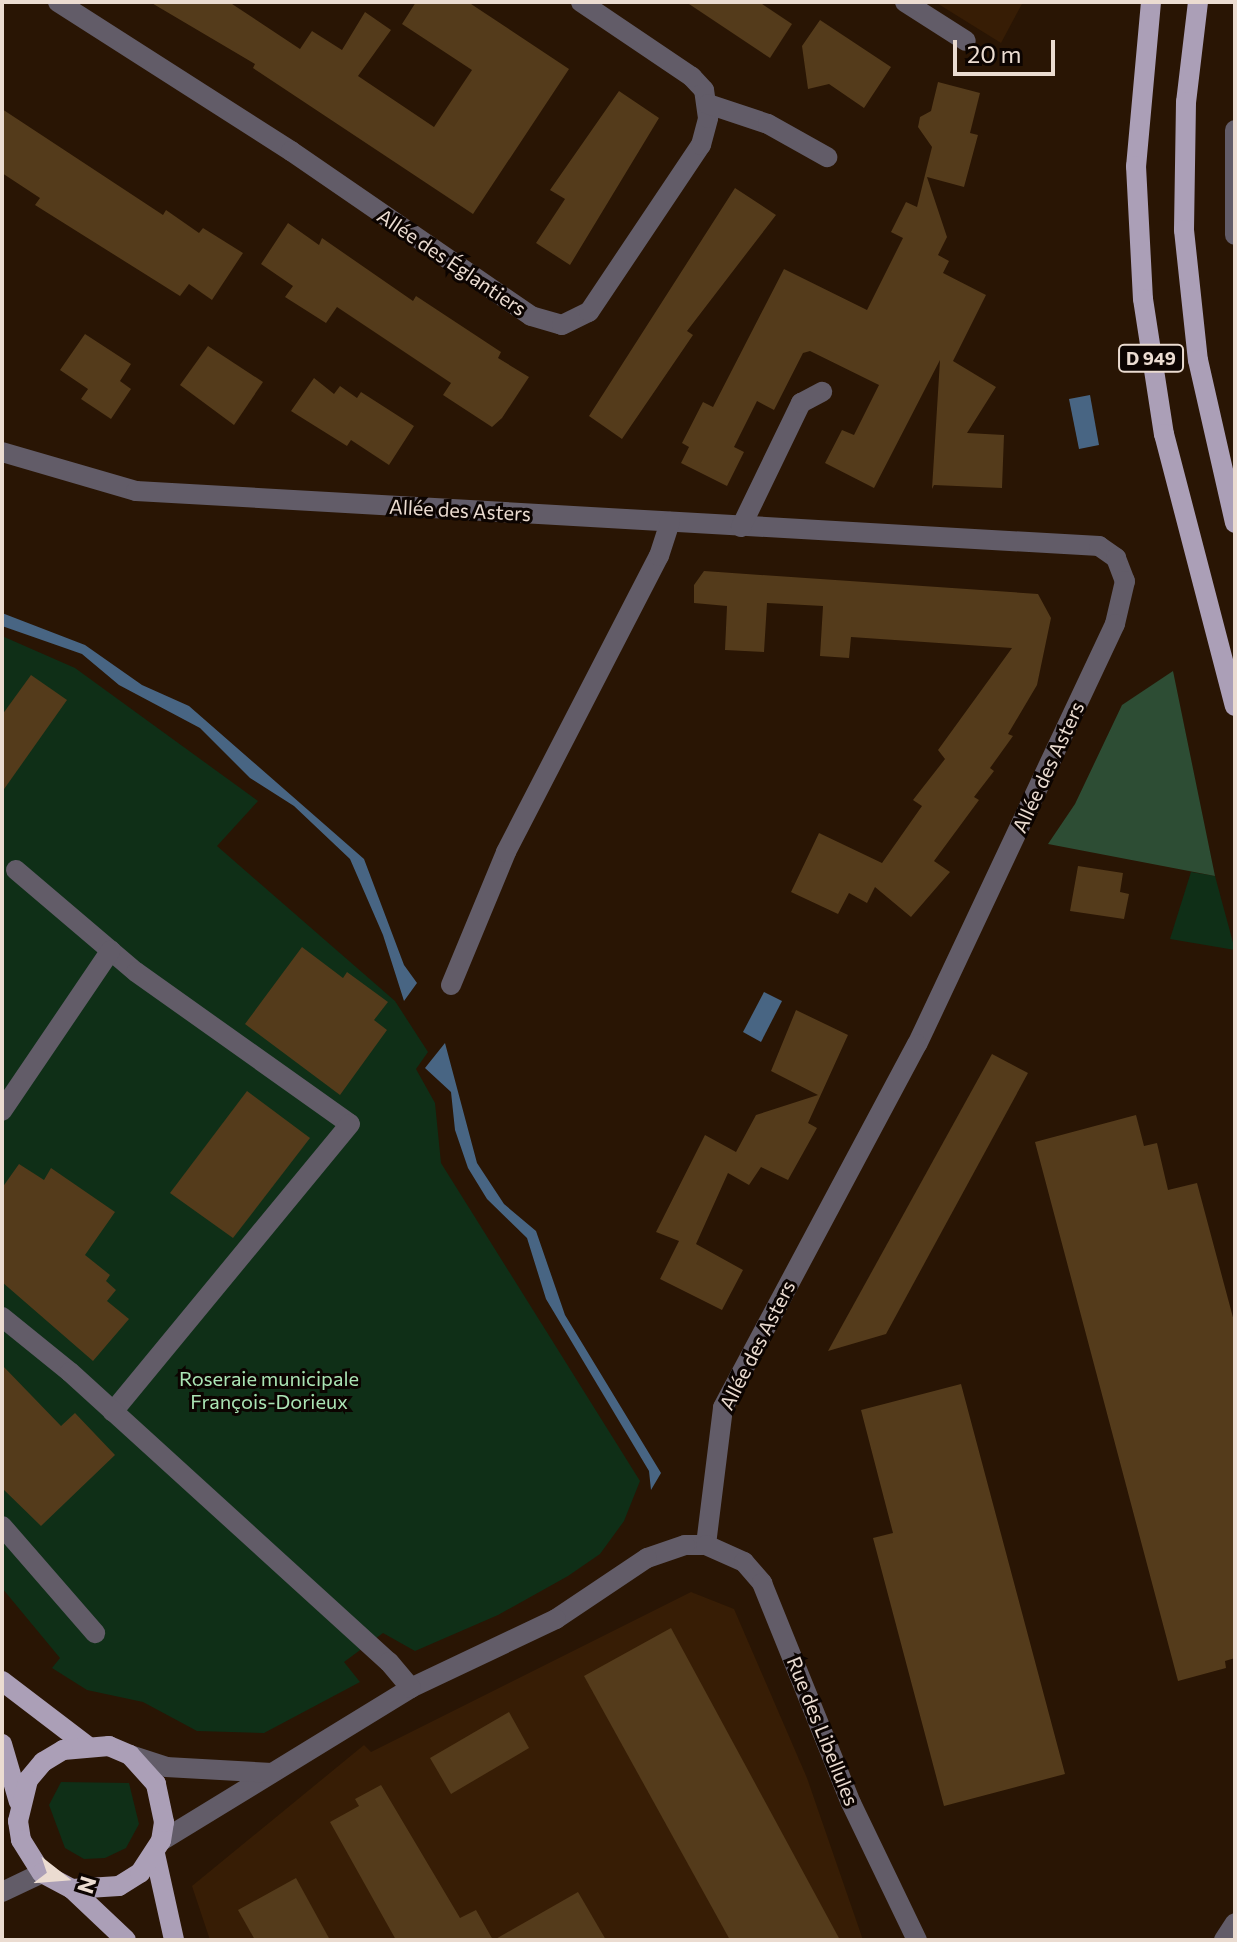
<!DOCTYPE html>
<html>
<head>
<meta charset="utf-8">
<style>
  body { margin:0 }
  #map { position:relative; width:1237px; height:1942px; overflow:hidden; background:#291504; font-family:Commissioner,sans-serif }
  div>[style] { position:absolute }
  .built>* { inset:0; background:#371d05 }
  .green>* { inset:0; background:#0f2f17 }
  .forest>* { inset:0; background:#2d4d34 }
  .water>* { inset:0; background:#486583 }
  .building>* { inset:0; background:#543b1b }
  .minor>* { height:20px; margin:-10px; padding:0 10px; transform-origin:10px; border-radius:10px; background:#625c68 }
  .major>* { height:20px; margin:-10px; padding:0 10px; transform-origin:10px; border-radius:10px; background:#ab9fb7 }
  span { translate:-50% -50%; white-space:nowrap; text-align:center; line-height:1.15; -webkit-text-stroke:6px #0c0401; paint-order:stroke }
  .shield-label span { padding:2px 6px; background:#0c0401; border:2px solid; border-radius:6px; -webkit-text-stroke-width:0 }
  .shield-label { font-size:18px; color:#ebdcd1; font-weight:700 }
  .street-label { font-size:20px; color:#ebdcd1 }
  .park-label { font-size:20px; color:#abe5b5 }
  .frame { position:absolute; inset:0; border:4px solid #ebdcd1; pointer-events:none }
  .north { position:absolute; left:24px; top:1838px; width:80px; height:80px; -webkit-text-stroke:6px #0c0401; paint-order:stroke; rotate:107deg; font-size:22px; font-weight:700; line-height:32px; text-align:center; color:#ebdcd1 }
  .north::after { content:''; display:block; margin:auto; width:28px; height:36px; background:#ebdcd1; clip-path:polygon(50% 0,100% 100%,50% 72%,0 100%) }
  .scale { position:absolute; left:953px; top:40px; width:102px; height:36px; box-sizing:border-box; border:4px solid #ebdcd1; border-top:0; padding-left:10px; font-size:24px; line-height:28px; white-space:nowrap; color:#ebdcd1; -webkit-text-stroke:6px #0c0401; paint-order:stroke }
</style>
</head>
<body>
<div id="map">
  <div class="built">
    <i style="clip-path:polygon(935px 2px,1023px 2px,1001px 43px)"></i>
    <i style="clip-path:polygon(691px 1592px,734px 1609px,807px 1778px,863px 1940px,210px 1940px,192px 1886px,364px 1745px,371px 1752px)"></i>
  </div>
  <div class="green">
    <i style="clip-path:polygon(2px 636px,75px 668px,258px 801px,217px 846px,395px 1001px,428px 1052px,416px 1069px,435px 1103px,441px 1163px,640px 1481px,624px 1521px,600px 1554px,568px 1576px,498px 1615px,415px 1651px,383px 1633px,344px 1662px,360px 1682px,264px 1733px,197px 1731px,143px 1702px,87px 1690px,52px 1668px,60px 1658px,2px 1588px)"></i>
    <i style="clip-path:polygon(1191px 872px,1215px 876px,1235px 950px,1170px 939px)"></i>
    <i style="clip-path:polygon(61px 1782px,129px 1783px,139px 1824px,126px 1848px,105px 1858px,84px 1859px,65px 1848px,49px 1805px)"></i>
  </div>
  <div class="forest">
    <i style="clip-path:polygon(1173px 671px,1215px 876px,1048px 844px,1075px 804px,1122px 705px)"></i>
  </div>
  <div class="water">
    <i style="clip-path:polygon(1090px 395px,1099px 445px,1079px 449px,1069px 399px)"></i>
    <i style="clip-path:polygon(2px 613px,85px 645px,142px 685px,189px 706px,364px 859px,404px 965px,417px 983px,404px 1001px,383px 935px,350px 859px,294px 806px,250px 778px,200px 728px,119px 685px,82px 654px,2px 626px)"></i>
    <i style="clip-path:polygon(764px 992px,782px 1001px,761px 1042px,743px 1032px)"></i>
    <i style="clip-path:polygon(445px 1043px,477px 1163px,504px 1204px,536px 1231px,565px 1315px,661px 1473px,651px 1490px,649px 1471px,546px 1299px,527px 1238px,487px 1199px,468px 1168px,455px 1130px,451px 1092px,425px 1068px)"></i>
  </div>
  <div class="building">
    <i style="clip-path:polygon(150px 2px,229px 2px,300px 49px,312px 31px,342px 50px,365px 12px,391px 30px,358px 76px,434px 127px,472px 70px,402px 24px,416px 2px,468px 2px,569px 69px,473px 214px,253px 68px,255px 64px)"></i>
    <i style="clip-path:polygon(686px 2px,759px 2px,792px 24px,770px 58px)"></i>
    <i style="clip-path:polygon(820px 20px,891px 67px,864px 108px,829px 84px,808px 89px,802px 46px)"></i>
    <i style="clip-path:polygon(938px 82px,980px 93px,970px 133px,978px 135px,964px 187px,927px 177px,947px 237px,938px 255px,949px 261px,943px 273px,986px 295px,953px 361px,996px 387px,967px 433px,1004px 435px,1002px 488px,934px 485px,932px 489px,940px 360px,874px 488px,825px 463px,842px 430px,854px 435px,879px 385px,810px 351px,803px 353px,774px 410px,757px 401px,734px 447px,744px 452px,727px 486px,681px 463px,689px 447px,682px 443px,703px 402px,713px 407px,784px 269px,867px 310px,903px 238px,891px 232px,906px 202px,917px 207px,932px 147px,918px 127px,920px 117px,931px 111px)"></i>
    <i style="clip-path:polygon(619px 91px,659px 118px,570px 265px,536px 243px,565px 199px,550px 190px)"></i>
    <i style="clip-path:polygon(2px 109px,163px 215px,166px 210px,199px 233px,203px 228px,243px 253px,212px 300px,189px 284px,180px 296px,35px 205px,40px 198px,2px 173px)"></i>
    <i style="clip-path:polygon(735px 188px,776px 215px,687px 331px,693px 335px,622px 439px,589px 416px)"></i>
    <i style="clip-path:polygon(288px 223px,319px 245px,322px 238px,413px 301px,416px 296px,501px 352px,498px 358px,529px 377px,502px 418px,492px 427px,443px 395px,451px 383px,337px 307px,326px 323px,285px 297px,293px 286px,261px 264px)"></i>
    <i style="clip-path:polygon(85px 334px,131px 364px,120px 381px,131px 389px,111px 419px,81px 399px,88px 389px,60px 370px)"></i>
    <i style="clip-path:polygon(208px 346px,263px 382px,234px 425px,180px 385px)"></i>
    <i style="clip-path:polygon(314px 378px,334px 394px,340px 386px,357px 398px,361px 392px,414px 426px,389px 465px,351px 440px,347px 446px,291px 411px)"></i>
    <i style="clip-path:polygon(704px 571px,1038px 594px,1051px 618px,1037px 685px,1008px 734px,1013px 736px,990px 768px,994px 771px,974px 797px,979px 800px,934px 861px,950px 872px,911px 917px,875px 887px,867px 903px,849px 893px,838px 914px,791px 892px,819px 833px,882px 863px,922px 806px,913px 800px,945px 759px,938px 750px,1012px 648px,851px 637px,849px 658px,820px 656px,823px 606px,767px 603px,764px 652px,725px 650px,727px 606px,694px 603px,694px 585px)"></i>
    <i style="clip-path:polygon(31px 675px,67px 700px,2px 792px,2px 715px)"></i>
    <i style="clip-path:polygon(1078px 866px,1123px 873px,1120px 892px,1129px 894px,1124px 919px,1070px 911px)"></i>
    <i style="clip-path:polygon(302px 947px,343px 978px,347px 972px,388px 1002px,374px 1020px,387px 1030px,340px 1095px,245px 1024px)"></i>
    <i style="clip-path:polygon(796px 1010px,848px 1035px,808px 1123px,817px 1128px,788px 1180px,761px 1167px,749px 1185px,728px 1173px,696px 1244px,743px 1270px,722px 1310px,660px 1279px,679px 1241px,656px 1232px,705px 1135px,736px 1152px,756px 1115px,818px 1095px,771px 1071px)"></i>
    <i style="clip-path:polygon(992px 1054px,1028px 1073px,886px 1334px,828px 1351px)"></i>
    <i style="clip-path:polygon(247px 1091px,310px 1138px,233px 1238px,170px 1193px)"></i>
    <i style="clip-path:polygon(1136px 1115px,1144px 1146px,1157px 1143px,1168px 1190px,1197px 1183px,1235px 1325px,1235px 1658px,1225px 1661px,1226px 1668px,1178px 1681px,1035px 1142px)"></i>
    <i style="clip-path:polygon(19px 1164px,44px 1180px,51px 1168px,115px 1212px,85px 1255px,110px 1275px,106px 1281px,116px 1290px,107px 1301px,129px 1319px,93px 1361px,2px 1282px,2px 1188px)"></i>
    <i style="clip-path:polygon(2px 1365px,61px 1426px,75px 1413px,115px 1455px,41px 1526px,2px 1488px)"></i>
    <i style="clip-path:polygon(961px 1384px,1065px 1774px,944px 1806px,873px 1538px,893px 1533px,861px 1410px)"></i>
    <i style="clip-path:polygon(671px 1628px,840px 1940px,730px 1940px,584px 1676px)"></i>
    <i style="clip-path:polygon(509px 1712px,529px 1748px,451px 1794px,430px 1758px)"></i>
    <i style="clip-path:polygon(381px 1785px,460px 1918px,476px 1910px,493px 1940px,396px 1940px,330px 1822px,359px 1806px,355px 1799px)"></i>
    <i style="clip-path:polygon(296px 1878px,330px 1940px,255px 1940px,238px 1910px)"></i>
    <i style="clip-path:polygon(578px 1892px,606px 1940px,494px 1940px)"></i>
  </div>
  <div class="minor">
    <i style="left:58px;top:2px;width:277px;rotate:32.6deg"></i>
    <i style="left:291px;top:151px;width:291px;rotate:34.5deg"></i>
    <i style="left:531px;top:316px;width:32px;rotate:16deg"></i>
    <i style="left:562px;top:325px;width:30px;rotate:-26deg"></i>
    <i style="left:589px;top:312px;width:201px;rotate:-56.2deg"></i>
    <i style="left:701px;top:145px;width:28px;rotate:-75deg"></i>
    <i style="left:708px;top:118px;width:28px;rotate:-98deg"></i>
    <i style="left:704px;top:90px;width:18px;rotate:-133deg"></i>
    <i style="left:692px;top:77px;width:134px;rotate:-146deg"></i>
    <i style="left:905px;top:2px;width:72px;rotate:32.6deg"></i>
    <i style="left:708px;top:104px;width:63px;rotate:18.4deg"></i>
    <i style="left:768px;top:124px;width:68px;rotate:29.2deg"></i>
    <i style="left:1235px;top:130px;width:105px;rotate:90deg"></i>
    <i style="left:2px;top:452px;width:140px;rotate:16.2deg"></i>
    <i style="left:136px;top:491px;width:965px;rotate:3.27deg"></i>
    <i style="left:1099px;top:546px;width:21px;rotate:35deg"></i>
    <i style="left:1116px;top:558px;width:25px;rotate:69deg"></i>
    <i style="left:1125px;top:581px;width:44px;rotate:103.1deg"></i>
    <i style="left:1115px;top:624px;width:464px;rotate:115.2deg"></i>
    <i style="left:917px;top:1044px;width:412px;rotate:118.1deg"></i>
    <i style="left:723px;top:1408px;width:138px;rotate:97.1deg"></i>
    <i style="left:706px;top:1545px;width:21px;rotate:180deg"></i>
    <i style="left:685px;top:1545px;width:40px;rotate:161.1deg"></i>
    <i style="left:647px;top:1558px;width:110px;rotate:146.2deg"></i>
    <i style="left:556px;top:1619px;width:161px;rotate:154.6deg"></i>
    <i style="left:411px;top:1688px;width:293px;rotate:148.5deg"></i>
    <i style="left:741px;top:527px;width:138px;rotate:-64.2deg"></i>
    <i style="left:801px;top:403px;width:24px;rotate:-28deg"></i>
    <i style="left:16px;top:870px;width:157px;rotate:40.4deg"></i>
    <i style="left:136px;top:972px;width:262px;rotate:35.4deg"></i>
    <i style="left:350px;top:1124px;width:373px;rotate:129.5deg"></i>
    <i style="left:451px;top:985px;width:144px;rotate:-67.5deg"></i>
    <i style="left:506px;top:852px;width:333px;rotate:-62.7deg"></i>
    <i style="left:659px;top:556px;width:36px;rotate:-72deg"></i>
    <i style="left:2px;top:1111px;width:194px;rotate:-55.9deg"></i>
    <i style="left:2px;top:1317px;width:87px;rotate:39deg"></i>
    <i style="left:70px;top:1372px;width:431px;rotate:42.3deg"></i>
    <i style="left:389px;top:1662px;width:34px;rotate:50deg"></i>
    <i style="left:2px;top:1526px;width:142px;rotate:49deg"></i>
    <i style="left:706px;top:1545px;width:42px;rotate:24.1deg"></i>
    <i style="left:744px;top:1562px;width:28px;rotate:49deg"></i>
    <i style="left:762px;top:1583px;width:237px;rotate:68deg"></i>
    <i style="left:851px;top:1803px;width:152px;rotate:64.3deg"></i>
    <i style="left:130px;top:1755px;width:38px;rotate:18deg"></i>
    <i style="left:166px;top:1767px;width:106px;rotate:3.2deg"></i>
    <i style="left:2px;top:1892px;width:44px;rotate:-25.4deg"></i>
    <i style="left:1224px;top:1940px;width:20px;rotate:-57deg"></i>
  </div>
  <div class="major">
    <i style="left:1151px;top:2px;width:165px;rotate:95.2deg"></i>
    <i style="left:1136px;top:166px;width:133px;rotate:87deg"></i>
    <i style="left:1143px;top:299px;width:137px;rotate:81.2deg"></i>
    <i style="left:1164px;top:434px;width:281px;rotate:75.4deg"></i>
    <i style="left:1198px;top:2px;width:101px;rotate:96.8deg"></i>
    <i style="left:1186px;top:102px;width:128px;rotate:90.9deg"></i>
    <i style="left:1184px;top:230px;width:131px;rotate:83.9deg"></i>
    <i style="left:1198px;top:360px;width:167px;rotate:77.2deg"></i>
    <i style="left:2px;top:1681px;width:106px;rotate:37.3deg"></i>
    <i style="left:2px;top:1744px;width:60px;rotate:73.7deg"></i>
    <i style="left:155px;top:1854px;width:88px;rotate:77.5deg"></i>
    <i style="left:72px;top:1889px;width:47px;rotate:-3.7deg"></i>
    <i style="left:119px;top:1886px;width:25px;rotate:-32deg"></i>
    <i style="left:140px;top:1873px;width:38px;rotate:-57deg"></i>
    <i style="left:161px;top:1841px;width:19px;rotate:-81deg"></i>
    <i style="left:164px;top:1822px;width:39px;rotate:-102deg"></i>
    <i style="left:156px;top:1784px;width:39px;rotate:-132deg"></i>
    <i style="left:130px;top:1755px;width:23px;rotate:-157deg"></i>
    <i style="left:109px;top:1746px;width:46px;rotate:175deg"></i>
    <i style="left:63px;top:1750px;width:23px;rotate:149deg"></i>
    <i style="left:43px;top:1762px;width:23px;rotate:130deg"></i>
    <i style="left:28px;top:1780px;width:42px;rotate:103.7deg"></i>
    <i style="left:18px;top:1821px;width:19px;rotate:81deg"></i>
    <i style="left:21px;top:1840px;width:39px;rotate:58deg"></i>
    <i style="left:42px;top:1873px;width:34px;rotate:28deg"></i>
    <i style="left:72px;top:1889px;width:74px;rotate:43.4deg"></i>
  </div>
  <div class="shield-label">
    <span style="left:1151px;top:358px">D 949</span>
  </div>
  <div class="street-label">
    <span style="left:452px;top:262px;rotate:34deg">Allée des Églantiers</span>
    <span style="left:460px;top:510px;rotate:3deg">Allée des Asters</span>
    <span style="left:1048px;top:767px;rotate:-65deg">Allée des Asters</span>
    <span style="left:757px;top:1345px;rotate:-63deg">Allée des Asters</span>
    <span style="left:823px;top:1731px;rotate:68deg">Rue des Libellules</span>
  </div>
  <div class="park-label">
    <span style="left:269px;top:1390px">Roseraie municipale<br>François-Dorieux</span>
  </div>
  <div class="frame"></div>
  <div class="north">N</div>
  <div class="scale">20 m</div>
</div>
</body>
</html>
